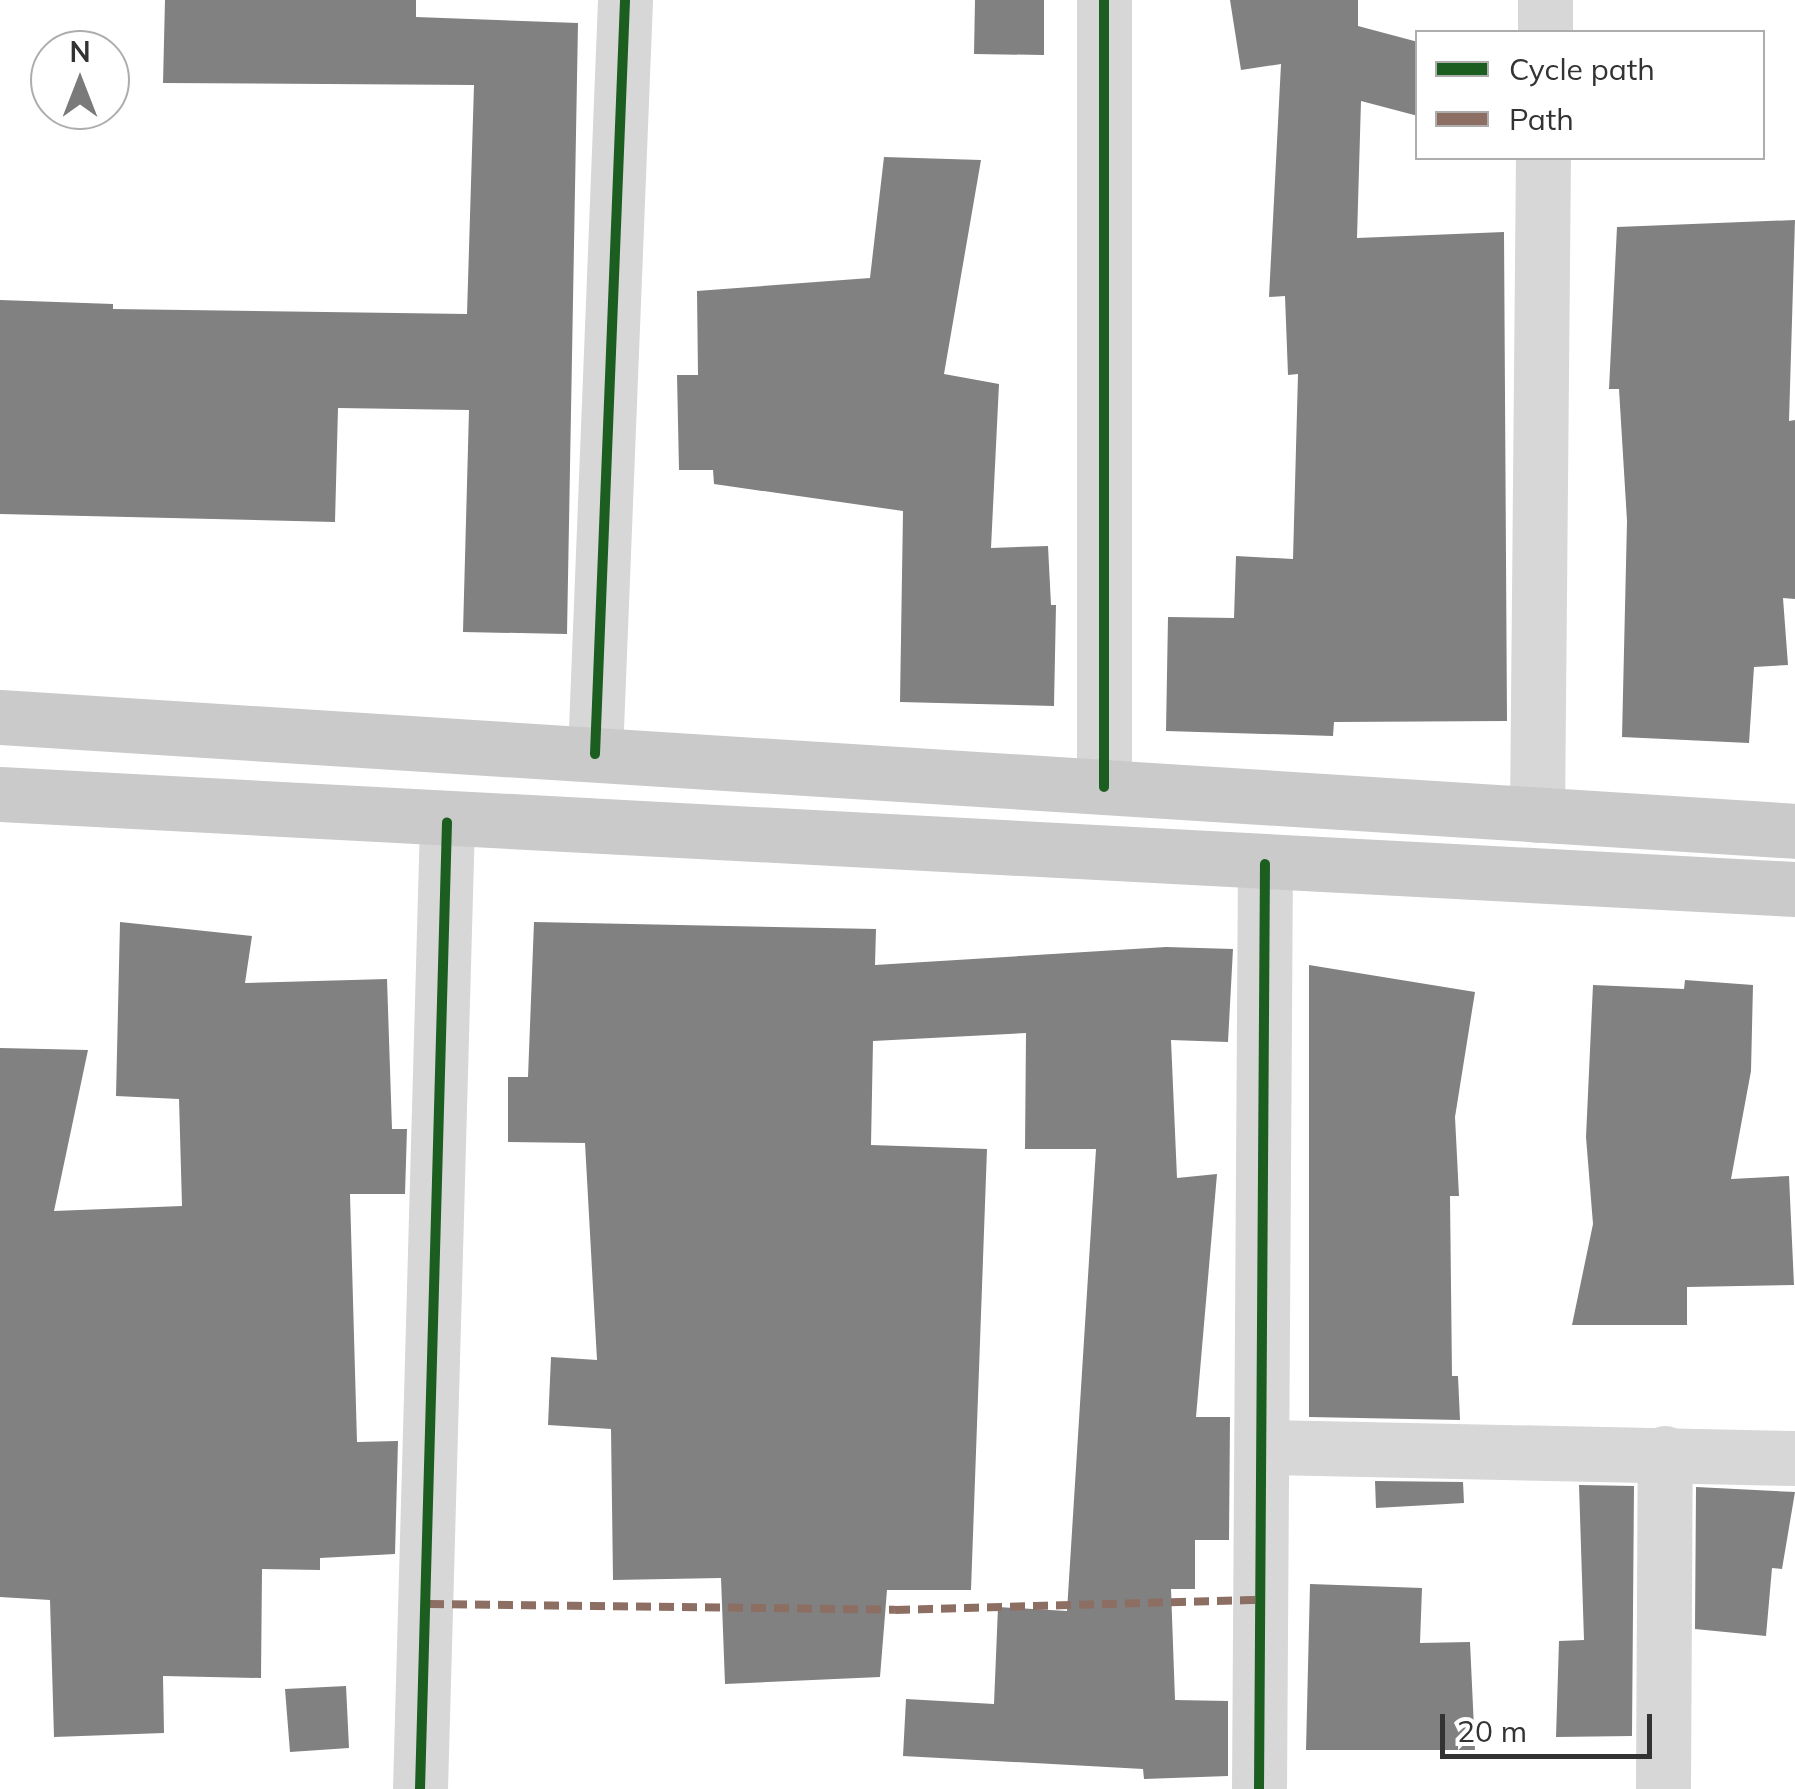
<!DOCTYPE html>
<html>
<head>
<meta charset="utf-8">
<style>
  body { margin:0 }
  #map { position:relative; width:1795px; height:1789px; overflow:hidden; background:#fff; font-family:Mulish,sans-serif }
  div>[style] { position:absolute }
  .building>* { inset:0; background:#818181 }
  .street>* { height:55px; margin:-27.5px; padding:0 27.5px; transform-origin:27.5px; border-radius:27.5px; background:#d7d7d7 }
  .primary>* { height:55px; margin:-27.5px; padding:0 27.5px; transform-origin:27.5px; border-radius:27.5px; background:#cacaca }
  .quiet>* { height:8px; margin-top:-4px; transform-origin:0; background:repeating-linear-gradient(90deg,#8d6e63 0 15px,transparent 0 23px) }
  .cycleway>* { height:10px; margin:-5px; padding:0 5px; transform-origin:5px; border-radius:5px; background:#1b5e20 }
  span { translate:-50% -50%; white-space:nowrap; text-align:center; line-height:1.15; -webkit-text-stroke:10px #fff; paint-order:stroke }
  .legend { position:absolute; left:1415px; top:30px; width:350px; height:130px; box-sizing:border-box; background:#fff; border:2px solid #adadad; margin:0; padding:12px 18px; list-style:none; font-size:30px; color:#333 }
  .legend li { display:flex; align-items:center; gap:20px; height:50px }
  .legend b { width:50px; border:2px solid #adadad }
  .north { position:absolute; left:30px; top:30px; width:100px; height:100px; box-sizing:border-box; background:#fff; border:2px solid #adadad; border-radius:50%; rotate:0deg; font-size:28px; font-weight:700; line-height:40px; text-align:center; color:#333 }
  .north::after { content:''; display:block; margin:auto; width:35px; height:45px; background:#7a7a7a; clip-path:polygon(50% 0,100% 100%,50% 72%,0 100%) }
  .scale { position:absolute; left:1440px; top:1714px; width:212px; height:45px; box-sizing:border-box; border:5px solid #333; border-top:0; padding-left:12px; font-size:30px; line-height:35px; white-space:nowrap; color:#333; -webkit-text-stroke:8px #fff; paint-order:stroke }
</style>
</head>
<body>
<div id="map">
  <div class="building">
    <i style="clip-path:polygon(165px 0,416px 0,416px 17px,578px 23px,567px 634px,463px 632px,469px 410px,338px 408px,335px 522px,0 514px,0 300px,113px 304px,113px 309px,467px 314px,474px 85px,163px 83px)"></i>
    <i style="clip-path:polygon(975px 0,1044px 0,1044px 55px,974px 54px)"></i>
    <i style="clip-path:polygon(1230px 0,1358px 0,1358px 26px,1418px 42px,1418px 116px,1361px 101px,1357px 238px,1504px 232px,1507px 721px,1334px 722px,1333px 736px,1166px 731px,1168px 617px,1234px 618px,1236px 556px,1293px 559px,1298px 374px,1288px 375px,1285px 296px,1269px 297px,1281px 64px,1241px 70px)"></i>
    <i style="clip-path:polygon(884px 157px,981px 160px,944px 374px,999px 384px,991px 548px,1048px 546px,1051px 605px,1056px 605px,1054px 706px,900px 702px,903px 511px,714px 484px,713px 470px,679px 470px,677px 375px,698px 375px,697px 291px,870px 278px)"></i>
    <i style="clip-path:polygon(1795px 220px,1789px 421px,1795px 420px,1795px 599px,1783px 598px,1788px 665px,1754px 667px,1749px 743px,1622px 737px,1627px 521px,1619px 389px,1609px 389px,1617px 227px)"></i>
    <i style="clip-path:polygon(120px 922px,252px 936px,245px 983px,387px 979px,392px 1129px,407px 1129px,405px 1194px,350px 1194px,357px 1442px,398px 1441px,395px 1554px,320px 1558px,320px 1570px,262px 1569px,261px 1678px,163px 1676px,164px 1733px,54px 1737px,50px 1600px,0 1597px,0 1048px,88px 1050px,54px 1211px,182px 1206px,179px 1099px,116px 1096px)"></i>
    <i style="clip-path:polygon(534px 922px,876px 929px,875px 965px,1166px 947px,1233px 949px,1228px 1042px,1171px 1040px,1177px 1178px,1217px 1174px,1196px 1417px,1230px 1417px,1229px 1540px,1195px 1540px,1195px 1589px,1171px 1589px,1175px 1700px,1228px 1701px,1228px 1776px,1144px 1779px,1143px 1769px,903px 1756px,906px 1699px,994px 1704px,998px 1607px,1067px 1611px,1096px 1149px,1025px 1149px,1026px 1033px,873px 1041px,871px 1145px,987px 1149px,971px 1590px,887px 1590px,880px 1677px,725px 1684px,721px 1578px,613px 1580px,611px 1429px,548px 1425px,551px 1357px,597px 1360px,585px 1143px,508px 1142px,508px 1077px,528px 1077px)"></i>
    <i style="clip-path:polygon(1309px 965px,1475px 992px,1455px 1117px,1459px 1196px,1450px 1196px,1452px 1376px,1458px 1376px,1460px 1420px,1309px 1417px)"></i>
    <i style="clip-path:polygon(1685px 980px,1753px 985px,1751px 1071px,1731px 1179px,1789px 1176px,1794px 1285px,1687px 1287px,1687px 1325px,1572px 1325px,1593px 1224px,1586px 1137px,1593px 985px,1684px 989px)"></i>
    <i style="clip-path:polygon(1375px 1481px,1463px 1482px,1464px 1503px,1376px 1508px)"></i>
    <i style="clip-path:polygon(1579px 1485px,1634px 1486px,1632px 1736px,1556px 1737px,1559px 1641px,1584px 1640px)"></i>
    <i style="clip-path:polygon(1696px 1487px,1795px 1492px,1782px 1569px,1772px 1568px,1766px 1636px,1695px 1629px)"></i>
    <i style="clip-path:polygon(1310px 1584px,1422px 1588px,1420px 1643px,1470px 1642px,1475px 1750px,1306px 1750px)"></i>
    <i style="clip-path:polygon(346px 1686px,349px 1748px,290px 1752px,285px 1689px)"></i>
  </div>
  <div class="street">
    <i style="left:1104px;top:0;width:787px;rotate:90deg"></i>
    <i style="left:1545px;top:32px;width:32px;rotate:-90deg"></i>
    <i style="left:595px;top:754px;width:755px;rotate:-87.72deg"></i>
    <i style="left:1537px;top:815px;width:657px;rotate:-89.48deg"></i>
    <i style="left:1265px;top:1447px;width:530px;rotate:1.19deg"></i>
    <i style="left:420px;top:1789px;width:967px;rotate:-88.4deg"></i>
    <i style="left:1259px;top:1789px;width:925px;rotate:-89.63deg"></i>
    <i style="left:1663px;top:1789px;width:336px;rotate:-89.7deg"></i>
  </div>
  <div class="primary">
    <i style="left:0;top:717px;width:1799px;rotate:3.63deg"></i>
    <i style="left:0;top:794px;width:1798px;rotate:3.03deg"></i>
  </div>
  <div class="quiet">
    <i style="left:429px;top:1604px;width:466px;rotate:0.7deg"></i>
    <i style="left:895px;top:1610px;width:367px;rotate:-1.6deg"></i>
  </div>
  <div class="cycleway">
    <i style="left:1104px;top:0;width:787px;rotate:90deg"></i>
    <i style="left:595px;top:754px;width:755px;rotate:-87.72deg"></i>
    <i style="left:420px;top:1789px;width:967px;rotate:-88.4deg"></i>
    <i style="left:1259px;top:1789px;width:925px;rotate:-89.63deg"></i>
  </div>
  <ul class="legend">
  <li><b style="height:12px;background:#1b5e20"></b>Cycle path</li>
  <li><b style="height:12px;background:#8d6e63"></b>Path</li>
  </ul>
  <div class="north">N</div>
  <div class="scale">20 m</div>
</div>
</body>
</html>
